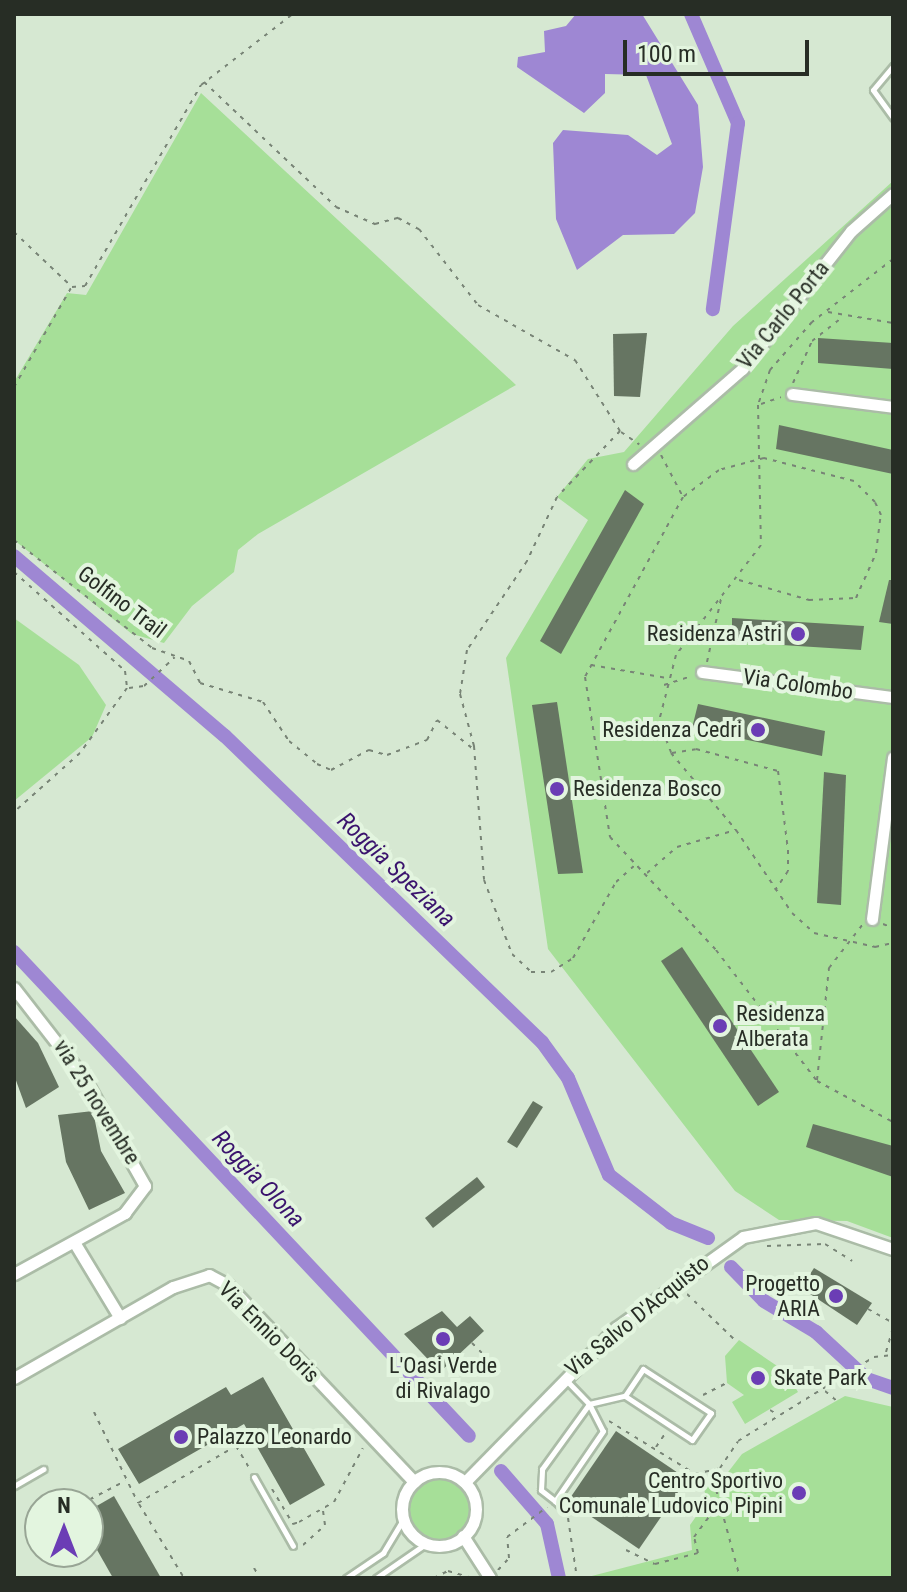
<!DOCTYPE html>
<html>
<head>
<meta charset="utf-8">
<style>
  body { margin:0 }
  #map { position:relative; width:907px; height:1592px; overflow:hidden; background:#d6e8d2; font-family:"Roboto Condensed",sans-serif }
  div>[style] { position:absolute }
  .green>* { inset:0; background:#a6df98 }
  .round { border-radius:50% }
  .water>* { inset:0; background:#9e87d3 }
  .canal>* { height:14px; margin:-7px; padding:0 7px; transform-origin:7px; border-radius:7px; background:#9e87d3 }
  .building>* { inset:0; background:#667562 }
  .path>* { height:2px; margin-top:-1px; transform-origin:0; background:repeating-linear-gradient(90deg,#788476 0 4px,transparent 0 10px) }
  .roads { filter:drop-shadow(2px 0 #abbca7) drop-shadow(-2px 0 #abbca7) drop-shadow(0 2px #abbca7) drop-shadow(0 -2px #abbca7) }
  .lane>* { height:5px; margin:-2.5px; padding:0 2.5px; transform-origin:2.5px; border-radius:2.5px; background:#fff }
  .street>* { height:11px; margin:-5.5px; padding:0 5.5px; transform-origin:5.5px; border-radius:5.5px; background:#fff }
  .street>.ring { margin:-5.5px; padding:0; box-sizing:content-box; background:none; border:11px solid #fff; border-radius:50% }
  .dots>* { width:22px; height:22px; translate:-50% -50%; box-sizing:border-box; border:4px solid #e3f5df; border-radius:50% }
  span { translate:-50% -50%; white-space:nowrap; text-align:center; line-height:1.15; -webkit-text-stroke:8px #e3f5df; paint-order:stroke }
  .street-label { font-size:22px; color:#272d25 }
  .poi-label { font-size:22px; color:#272d25 }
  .right { translate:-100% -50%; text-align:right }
  .left { translate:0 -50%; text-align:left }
  .water-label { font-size:24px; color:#3a136d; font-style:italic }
  .frame { position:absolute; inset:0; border:16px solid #272d25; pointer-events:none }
  .north { position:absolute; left:24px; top:1488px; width:80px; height:80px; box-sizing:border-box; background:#e3f5df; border:2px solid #98a595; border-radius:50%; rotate:0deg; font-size:22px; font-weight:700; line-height:32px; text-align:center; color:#272d25 }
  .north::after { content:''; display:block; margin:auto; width:28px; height:36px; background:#6b3db5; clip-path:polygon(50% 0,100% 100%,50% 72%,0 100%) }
  .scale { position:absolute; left:623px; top:40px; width:186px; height:36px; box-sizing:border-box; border:4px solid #272d25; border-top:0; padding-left:10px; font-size:24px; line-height:28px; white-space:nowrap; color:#272d25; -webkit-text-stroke:6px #e3f5df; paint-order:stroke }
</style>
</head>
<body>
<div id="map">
  <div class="green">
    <i style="clip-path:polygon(201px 93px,516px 385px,258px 534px,238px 550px,234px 572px,192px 606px,164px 643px,132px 634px,14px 540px,14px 382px,67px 293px,86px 295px)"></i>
    <i style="clip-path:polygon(893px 181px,893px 1238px,847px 1221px,779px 1220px,735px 1191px,548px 949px,506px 658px,588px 520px,557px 497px,588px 459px,624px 452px,733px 326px)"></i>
    <i style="clip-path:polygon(14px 618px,79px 665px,106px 705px,92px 737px,14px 801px)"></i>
    <i style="clip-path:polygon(739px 1340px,786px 1372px,798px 1392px,745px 1424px,732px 1402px,744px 1395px,727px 1383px,725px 1356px)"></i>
    <i style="clip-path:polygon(845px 1396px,893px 1407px,893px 1578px,584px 1578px,692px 1550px,690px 1525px,707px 1501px,703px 1485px,722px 1480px,742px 1454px)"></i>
    <i class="round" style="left:409px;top:1478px;width:62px;height:62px"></i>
  </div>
  <div class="water">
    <i style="clip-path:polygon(576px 14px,642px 14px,698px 105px,703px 167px,695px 213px,674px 234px,623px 235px,577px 270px,556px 219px,553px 143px,563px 130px,628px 135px,657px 155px,672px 144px,646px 75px,605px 74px,605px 93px,584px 113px,517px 67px,518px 57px,545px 52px,544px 31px,566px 26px)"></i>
  </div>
  <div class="canal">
    <i style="left:691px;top:14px;width:119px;rotate:66.7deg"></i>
    <i style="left:738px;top:123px;width:188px;rotate:97.7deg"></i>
    <i style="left:14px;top:556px;width:277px;rotate:40.5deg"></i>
    <i style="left:225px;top:736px;width:441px;rotate:44deg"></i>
    <i style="left:542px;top:1042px;width:44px;rotate:54.2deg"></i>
    <i style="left:568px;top:1078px;width:105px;rotate:67.1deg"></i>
    <i style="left:609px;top:1175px;width:78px;rotate:37.7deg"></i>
    <i style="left:671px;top:1223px;width:40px;rotate:22deg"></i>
    <i style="left:14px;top:952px;width:664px;rotate:46.77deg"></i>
    <i style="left:731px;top:1267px;width:47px;rotate:45.9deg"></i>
    <i style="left:764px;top:1301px;width:61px;rotate:30.8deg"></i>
    <i style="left:816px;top:1332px;width:69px;rotate:42.7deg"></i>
    <i style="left:867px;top:1379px;width:28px;rotate:19deg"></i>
    <i style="left:501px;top:1471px;width:70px;rotate:49deg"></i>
    <i style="left:547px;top:1524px;width:55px;rotate:77.5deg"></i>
  </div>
  <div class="building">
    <i style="clip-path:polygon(647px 333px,640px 397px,614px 396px,613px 334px)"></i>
    <i style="clip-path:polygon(818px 338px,893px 343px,893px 369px,818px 363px)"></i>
    <i style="clip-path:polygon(779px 425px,893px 450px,893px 474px,776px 449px)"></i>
    <i style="clip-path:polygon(625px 490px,644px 504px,561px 654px,540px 641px)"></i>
    <i style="clip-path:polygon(889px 580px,893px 580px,893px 624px,879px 622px)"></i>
    <i style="clip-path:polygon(732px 618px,864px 626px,861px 650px,732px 642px)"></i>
    <i style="clip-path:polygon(557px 702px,583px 873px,558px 874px,532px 705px)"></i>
    <i style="clip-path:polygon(698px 704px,825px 731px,822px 756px,692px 728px)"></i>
    <i style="clip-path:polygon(824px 772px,846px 775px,841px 905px,817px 903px)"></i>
    <i style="clip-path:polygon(682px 947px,779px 1092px,758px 1106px,661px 961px)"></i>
    <i style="clip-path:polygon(14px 1016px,38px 1043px,59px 1087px,26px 1108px,14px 1075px)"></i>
    <i style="clip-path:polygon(533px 1101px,543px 1107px,517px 1148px,507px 1142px)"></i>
    <i style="clip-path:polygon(93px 1111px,101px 1151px,125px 1193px,89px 1210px,66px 1162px,58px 1115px)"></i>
    <i style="clip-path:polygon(813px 1124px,893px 1146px,893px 1177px,806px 1147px)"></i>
    <i style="clip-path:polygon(477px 1177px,485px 1187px,433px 1228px,425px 1218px)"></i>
    <i style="clip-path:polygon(814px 1268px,872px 1303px,857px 1325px,801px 1288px)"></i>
    <i style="clip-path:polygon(442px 1311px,457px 1327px,470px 1316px,484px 1331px,440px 1372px,404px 1334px)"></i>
    <i style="clip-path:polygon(263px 1377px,325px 1485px,290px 1505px,244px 1424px,139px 1484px,118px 1449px,226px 1387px,231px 1395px)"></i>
    <i style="clip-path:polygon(616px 1431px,687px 1479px,639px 1549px,568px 1501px)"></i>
    <i style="clip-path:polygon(114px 1496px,161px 1578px,113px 1578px,88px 1534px,88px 1511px)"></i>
  </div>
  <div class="path">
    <i style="left:204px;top:82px;width:182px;rotate:43.4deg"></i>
    <i style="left:336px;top:207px;width:43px;rotate:23.6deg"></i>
    <i style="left:375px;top:224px;width:24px;rotate:-15deg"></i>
    <i style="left:398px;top:218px;width:24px;rotate:28deg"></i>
    <i style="left:419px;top:229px;width:96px;rotate:52.2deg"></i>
    <i style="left:478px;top:305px;width:112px;rotate:29.6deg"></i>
    <i style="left:575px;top:360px;width:84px;rotate:57.6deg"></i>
    <i style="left:620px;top:431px;width:91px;rotate:133.7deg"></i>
    <i style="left:557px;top:497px;width:71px;rotate:115.1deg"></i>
    <i style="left:527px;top:561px;width:107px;rotate:124deg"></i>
    <i style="left:467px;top:650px;width:45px;rotate:99deg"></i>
    <i style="left:460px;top:694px;width:54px;rotate:74.9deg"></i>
    <i style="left:474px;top:746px;width:134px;rotate:85.7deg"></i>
    <i style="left:484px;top:880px;width:79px;rotate:69.3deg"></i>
    <i style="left:512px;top:954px;width:26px;rotate:43deg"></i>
    <i style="left:531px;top:972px;width:20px"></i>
    <i style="left:551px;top:972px;width:26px;rotate:-32deg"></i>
    <i style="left:573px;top:958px;width:87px;rotate:-60.5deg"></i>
    <i style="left:616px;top:882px;width:24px;rotate:-42deg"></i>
    <i style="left:14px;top:232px;width:80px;rotate:43.5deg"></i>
    <i style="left:72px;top:287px;width:13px;rotate:-4deg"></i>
    <i style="left:85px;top:286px;width:232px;rotate:-60deg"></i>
    <i style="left:201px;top:85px;width:116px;rotate:-37.7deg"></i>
    <i style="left:893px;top:259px;width:103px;rotate:142.1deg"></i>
    <i style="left:812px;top:322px;width:64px;rotate:131.2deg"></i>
    <i style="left:770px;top:370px;width:37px;rotate:109deg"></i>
    <i style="left:758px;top:405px;width:140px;rotate:88.8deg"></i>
    <i style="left:761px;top:545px;width:139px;rotate:127.7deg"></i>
    <i style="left:676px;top:655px;width:68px;rotate:104.4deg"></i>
    <i style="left:659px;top:721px;width:34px;rotate:69deg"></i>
    <i style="left:671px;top:753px;width:101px;rotate:49.8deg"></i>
    <i style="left:736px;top:830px;width:100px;rotate:56deg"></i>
    <i style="left:792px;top:913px;width:30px;rotate:42deg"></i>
    <i style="left:814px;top:933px;width:63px;rotate:12.9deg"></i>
    <i style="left:875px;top:947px;width:18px;rotate:-13deg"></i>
    <i style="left:828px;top:312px;width:66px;rotate:9.6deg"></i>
    <i style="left:793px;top:383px;width:46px;rotate:-65.7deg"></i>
    <i style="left:812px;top:341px;width:36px;rotate:-38deg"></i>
    <i style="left:14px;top:387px;width:114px;rotate:-60.1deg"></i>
    <i style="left:761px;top:404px;width:21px;rotate:-19deg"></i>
    <i style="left:621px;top:432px;width:22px;rotate:34deg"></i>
    <i style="left:661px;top:455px;width:45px;rotate:62.3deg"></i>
    <i style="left:14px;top:540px;width:175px;rotate:38deg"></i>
    <i style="left:152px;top:648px;width:39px;rotate:19deg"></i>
    <i style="left:189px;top:661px;width:25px;rotate:63deg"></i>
    <i style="left:200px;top:683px;width:66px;rotate:16.8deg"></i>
    <i style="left:263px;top:702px;width:47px;rotate:56.3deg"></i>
    <i style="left:289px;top:741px;width:36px;rotate:39deg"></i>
    <i style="left:317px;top:764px;width:15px;rotate:23deg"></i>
    <i style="left:331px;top:770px;width:43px;rotate:-27.8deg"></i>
    <i style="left:369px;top:750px;width:19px;rotate:16deg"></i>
    <i style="left:387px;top:755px;width:43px;rotate:-20.6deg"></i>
    <i style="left:427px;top:740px;width:22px;rotate:-63deg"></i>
    <i style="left:437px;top:720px;width:45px;rotate:38.7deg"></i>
    <i style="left:14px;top:572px;width:149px;rotate:41.7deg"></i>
    <i style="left:125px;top:671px;width:17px;rotate:83deg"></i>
    <i style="left:127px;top:688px;width:80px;rotate:125.9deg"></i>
    <i style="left:80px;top:753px;width:89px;rotate:138.2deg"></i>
    <i style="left:739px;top:580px;width:73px;rotate:15.9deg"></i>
    <i style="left:809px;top:600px;width:47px;rotate:-2.4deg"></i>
    <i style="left:856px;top:598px;width:49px;rotate:-66deg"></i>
    <i style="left:876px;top:553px;width:38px;rotate:-83deg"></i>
    <i style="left:881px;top:515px;width:14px;rotate:-115deg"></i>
    <i style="left:875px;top:502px;width:30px;rotate:-135deg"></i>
    <i style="left:854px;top:481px;width:93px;rotate:-165.7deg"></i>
    <i style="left:764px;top:458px;width:47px;rotate:165.1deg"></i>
    <i style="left:719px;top:470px;width:45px;rotate:143.1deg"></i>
    <i style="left:683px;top:497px;width:205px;rotate:118.6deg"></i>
    <i style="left:585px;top:677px;width:162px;rotate:81.1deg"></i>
    <i style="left:610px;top:837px;width:155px;rotate:46.8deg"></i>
    <i style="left:716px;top:950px;width:165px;rotate:52.4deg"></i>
    <i style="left:817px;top:1081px;width:86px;rotate:28.3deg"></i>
    <i style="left:707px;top:662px;width:65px;rotate:-77.5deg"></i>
    <i style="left:591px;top:665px;width:77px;rotate:9.7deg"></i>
    <i style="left:664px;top:685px;width:28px;rotate:-18deg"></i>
    <i style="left:129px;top:688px;width:15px;rotate:-8deg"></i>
    <i style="left:144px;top:686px;width:42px;rotate:-43.1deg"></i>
    <i style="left:672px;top:753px;width:24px;rotate:-9deg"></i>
    <i style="left:696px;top:749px;width:85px;rotate:15deg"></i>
    <i style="left:778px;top:771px;width:80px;rotate:82.8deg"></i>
    <i style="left:788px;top:850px;width:21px;rotate:90deg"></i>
    <i style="left:788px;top:871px;width:23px;rotate:124deg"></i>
    <i style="left:647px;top:873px;width:40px;rotate:-41deg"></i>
    <i style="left:677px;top:847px;width:61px;rotate:-16.1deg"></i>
    <i style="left:883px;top:924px;width:11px;rotate:22deg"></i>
    <i style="left:817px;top:1080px;width:113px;rotate:-83.9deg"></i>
    <i style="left:829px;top:968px;width:56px;rotate:-52.3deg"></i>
    <i style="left:767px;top:1246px;width:58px;rotate:-2deg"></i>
    <i style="left:825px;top:1244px;width:32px;rotate:32deg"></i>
    <i style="left:687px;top:1294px;width:66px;rotate:43.8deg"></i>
    <i style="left:868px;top:1309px;width:29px;rotate:29deg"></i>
    <i style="left:472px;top:1343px;width:33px;rotate:45deg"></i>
    <i style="left:886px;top:1352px;width:26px;rotate:-74deg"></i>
    <i style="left:825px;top:1391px;width:16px;rotate:40deg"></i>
    <i style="left:703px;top:1395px;width:27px;rotate:-27deg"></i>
    <i style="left:770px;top:1410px;width:9px;rotate:32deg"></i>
    <i style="left:94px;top:1412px;width:101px;rotate:64.2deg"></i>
    <i style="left:138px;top:1503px;width:113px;rotate:-30.2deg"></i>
    <i style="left:236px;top:1446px;width:26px;rotate:59deg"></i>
    <i style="left:609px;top:1421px;width:101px;rotate:31.6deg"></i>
    <i style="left:695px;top:1474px;width:26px;rotate:-13deg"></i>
    <i style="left:720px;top:1468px;width:32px;rotate:-56deg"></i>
    <i style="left:738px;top:1441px;width:160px;rotate:-31.7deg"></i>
    <i style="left:874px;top:1357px;width:19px;rotate:-6deg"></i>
    <i style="left:656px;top:1447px;width:18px;rotate:-56deg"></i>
    <i style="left:711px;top:1471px;width:111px;rotate:74.8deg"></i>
    <i style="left:272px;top:1489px;width:41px;rotate:59deg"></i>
    <i style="left:293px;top:1524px;width:6px;rotate:-18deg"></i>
    <i style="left:299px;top:1522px;width:40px;rotate:-29.7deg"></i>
    <i style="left:334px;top:1502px;width:61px;rotate:-61.8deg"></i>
    <i style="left:81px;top:1504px;width:50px;rotate:-27.6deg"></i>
    <i style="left:139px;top:1504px;width:87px;rotate:58.7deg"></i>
    <i style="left:568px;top:1518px;width:61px;rotate:81.5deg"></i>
    <i style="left:303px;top:1545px;width:30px;rotate:-42deg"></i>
    <i style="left:325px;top:1525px;width:15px;rotate:-98deg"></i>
    <i style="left:626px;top:1550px;width:32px;rotate:26deg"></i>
    <i style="left:655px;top:1564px;width:44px;rotate:-14.3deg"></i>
    <i style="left:698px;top:1553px;width:16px;rotate:-104deg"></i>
    <i style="left:694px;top:1537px;width:44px;rotate:-53.4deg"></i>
    <i style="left:254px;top:1568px;width:12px;rotate:59deg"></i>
    <i style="left:498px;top:1570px;width:16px;rotate:-47deg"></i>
    <i style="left:509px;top:1558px;width:21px;rotate:-95deg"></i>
    <i style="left:507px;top:1537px;width:50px;rotate:-36.9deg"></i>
    <i style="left:434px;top:1578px;width:16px;rotate:-27deg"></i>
    <i style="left:448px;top:1571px;width:25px;rotate:16deg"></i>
  </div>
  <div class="roads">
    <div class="lane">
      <i style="left:893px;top:66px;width:31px;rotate:130deg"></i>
      <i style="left:873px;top:90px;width:34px;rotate:54deg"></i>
      <i style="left:567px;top:1381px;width:32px;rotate:46deg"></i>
      <i style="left:589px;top:1404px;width:30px;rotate:63deg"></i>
      <i style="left:603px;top:1431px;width:85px;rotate:124.4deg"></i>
      <i style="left:555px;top:1501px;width:18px;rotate:-142deg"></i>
      <i style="left:541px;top:1490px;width:21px;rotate:-87deg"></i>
      <i style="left:542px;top:1469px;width:80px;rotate:-54.1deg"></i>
      <i style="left:589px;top:1404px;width:37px;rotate:-13deg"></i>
      <i style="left:625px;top:1396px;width:80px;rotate:33.3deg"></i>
      <i style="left:692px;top:1440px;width:33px;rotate:-55deg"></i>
      <i style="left:711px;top:1413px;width:81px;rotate:-147.1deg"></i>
      <i style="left:643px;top:1369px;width:32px;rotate:124deg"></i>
      <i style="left:254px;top:1477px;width:79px;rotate:60.5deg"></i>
      <i style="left:14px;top:1486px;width:34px;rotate:-30deg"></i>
      <i style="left:555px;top:1501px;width:13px;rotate:45deg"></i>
      <i style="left:346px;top:1578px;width:45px;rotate:-34deg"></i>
      <i style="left:383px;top:1553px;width:41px;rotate:-59deg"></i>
      <i style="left:376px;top:1578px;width:62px;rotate:-34.5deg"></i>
    </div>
    <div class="street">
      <i style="left:792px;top:394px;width:102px;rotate:7.3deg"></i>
      <i style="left:633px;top:464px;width:145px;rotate:-41.1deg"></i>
      <i style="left:742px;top:369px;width:176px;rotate:-51.7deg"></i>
      <i style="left:851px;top:231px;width:56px;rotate:-41.4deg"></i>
      <i style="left:702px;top:672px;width:193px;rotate:7.5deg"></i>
      <i style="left:872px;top:919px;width:163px;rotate:-82.6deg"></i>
      <i style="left:14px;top:988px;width:114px;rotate:52.1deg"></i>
      <i style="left:84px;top:1078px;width:124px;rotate:60.5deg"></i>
      <i style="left:145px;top:1186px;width:34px;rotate:127deg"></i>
      <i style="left:125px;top:1213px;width:127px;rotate:151.2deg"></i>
      <i style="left:74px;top:1242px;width:89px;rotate:58.8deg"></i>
      <i style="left:14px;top:1378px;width:183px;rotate:-29.8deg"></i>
      <i style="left:173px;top:1287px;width:38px;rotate:-18deg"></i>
      <i style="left:209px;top:1275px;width:21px;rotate:28deg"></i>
      <i style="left:228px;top:1285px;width:271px;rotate:46.6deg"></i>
      <i class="ring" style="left:402px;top:1472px;width:63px;height:63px"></i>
      <i style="left:465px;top:1482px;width:216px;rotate:-45.6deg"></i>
      <i style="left:616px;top:1328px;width:156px;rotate:-35.6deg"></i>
      <i style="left:743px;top:1237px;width:74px;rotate:-10.9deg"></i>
      <i style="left:816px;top:1223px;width:81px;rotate:18.7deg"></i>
      <i style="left:463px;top:1536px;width:50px;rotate:57.3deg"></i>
    </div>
  </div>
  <div class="dots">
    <i style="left:798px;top:634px;background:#6b3db5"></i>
    <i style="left:758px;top:730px;background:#6b3db5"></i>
    <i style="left:557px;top:789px;background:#6b3db5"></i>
    <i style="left:720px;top:1026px;background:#6b3db5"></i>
    <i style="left:836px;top:1296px;background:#6b3db5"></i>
    <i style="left:443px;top:1339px;background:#6b3db5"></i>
    <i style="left:758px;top:1378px;background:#6b3db5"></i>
    <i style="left:181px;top:1437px;background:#6b3db5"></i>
    <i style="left:799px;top:1493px;background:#6b3db5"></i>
  </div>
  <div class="street-label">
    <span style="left:783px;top:315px;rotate:-51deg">Via Carlo Porta</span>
    <span style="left:122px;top:602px;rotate:37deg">Golfino Trail</span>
    <span style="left:798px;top:684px;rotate:8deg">Via Colombo</span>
    <span style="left:97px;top:1102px;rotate:58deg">via 25 novembre</span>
    <span style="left:637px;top:1316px;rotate:-39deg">Via Salvo D'Acquisto</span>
    <span style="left:269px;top:1332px;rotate:45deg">Via Ennio Doris</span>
  </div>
  <div class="poi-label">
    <span class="right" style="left:782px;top:634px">Residenza Astri</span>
    <span class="right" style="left:742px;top:730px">Residenza Cedri</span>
    <span class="left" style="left:573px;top:789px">Residenza Bosco</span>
    <span class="left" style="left:736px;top:1026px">Residenza<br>Alberata</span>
    <span class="right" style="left:820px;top:1296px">Progetto<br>ARIA</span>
    <span style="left:443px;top:1378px">L'Oasi Verde<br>di Rivalago</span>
    <span class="left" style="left:774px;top:1378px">Skate Park</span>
    <span class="left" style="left:197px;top:1437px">Palazzo Leonardo</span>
    <span class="right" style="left:783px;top:1493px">Centro Sportivo<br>Comunale Ludovico Pipini</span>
  </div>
  <div class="water-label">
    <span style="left:396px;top:870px;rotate:44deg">Roggia Speziana</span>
    <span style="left:258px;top:1179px;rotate:47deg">Roggia Olona</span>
  </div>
  <div class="frame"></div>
  <div class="north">N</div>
  <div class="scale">100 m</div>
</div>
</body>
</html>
